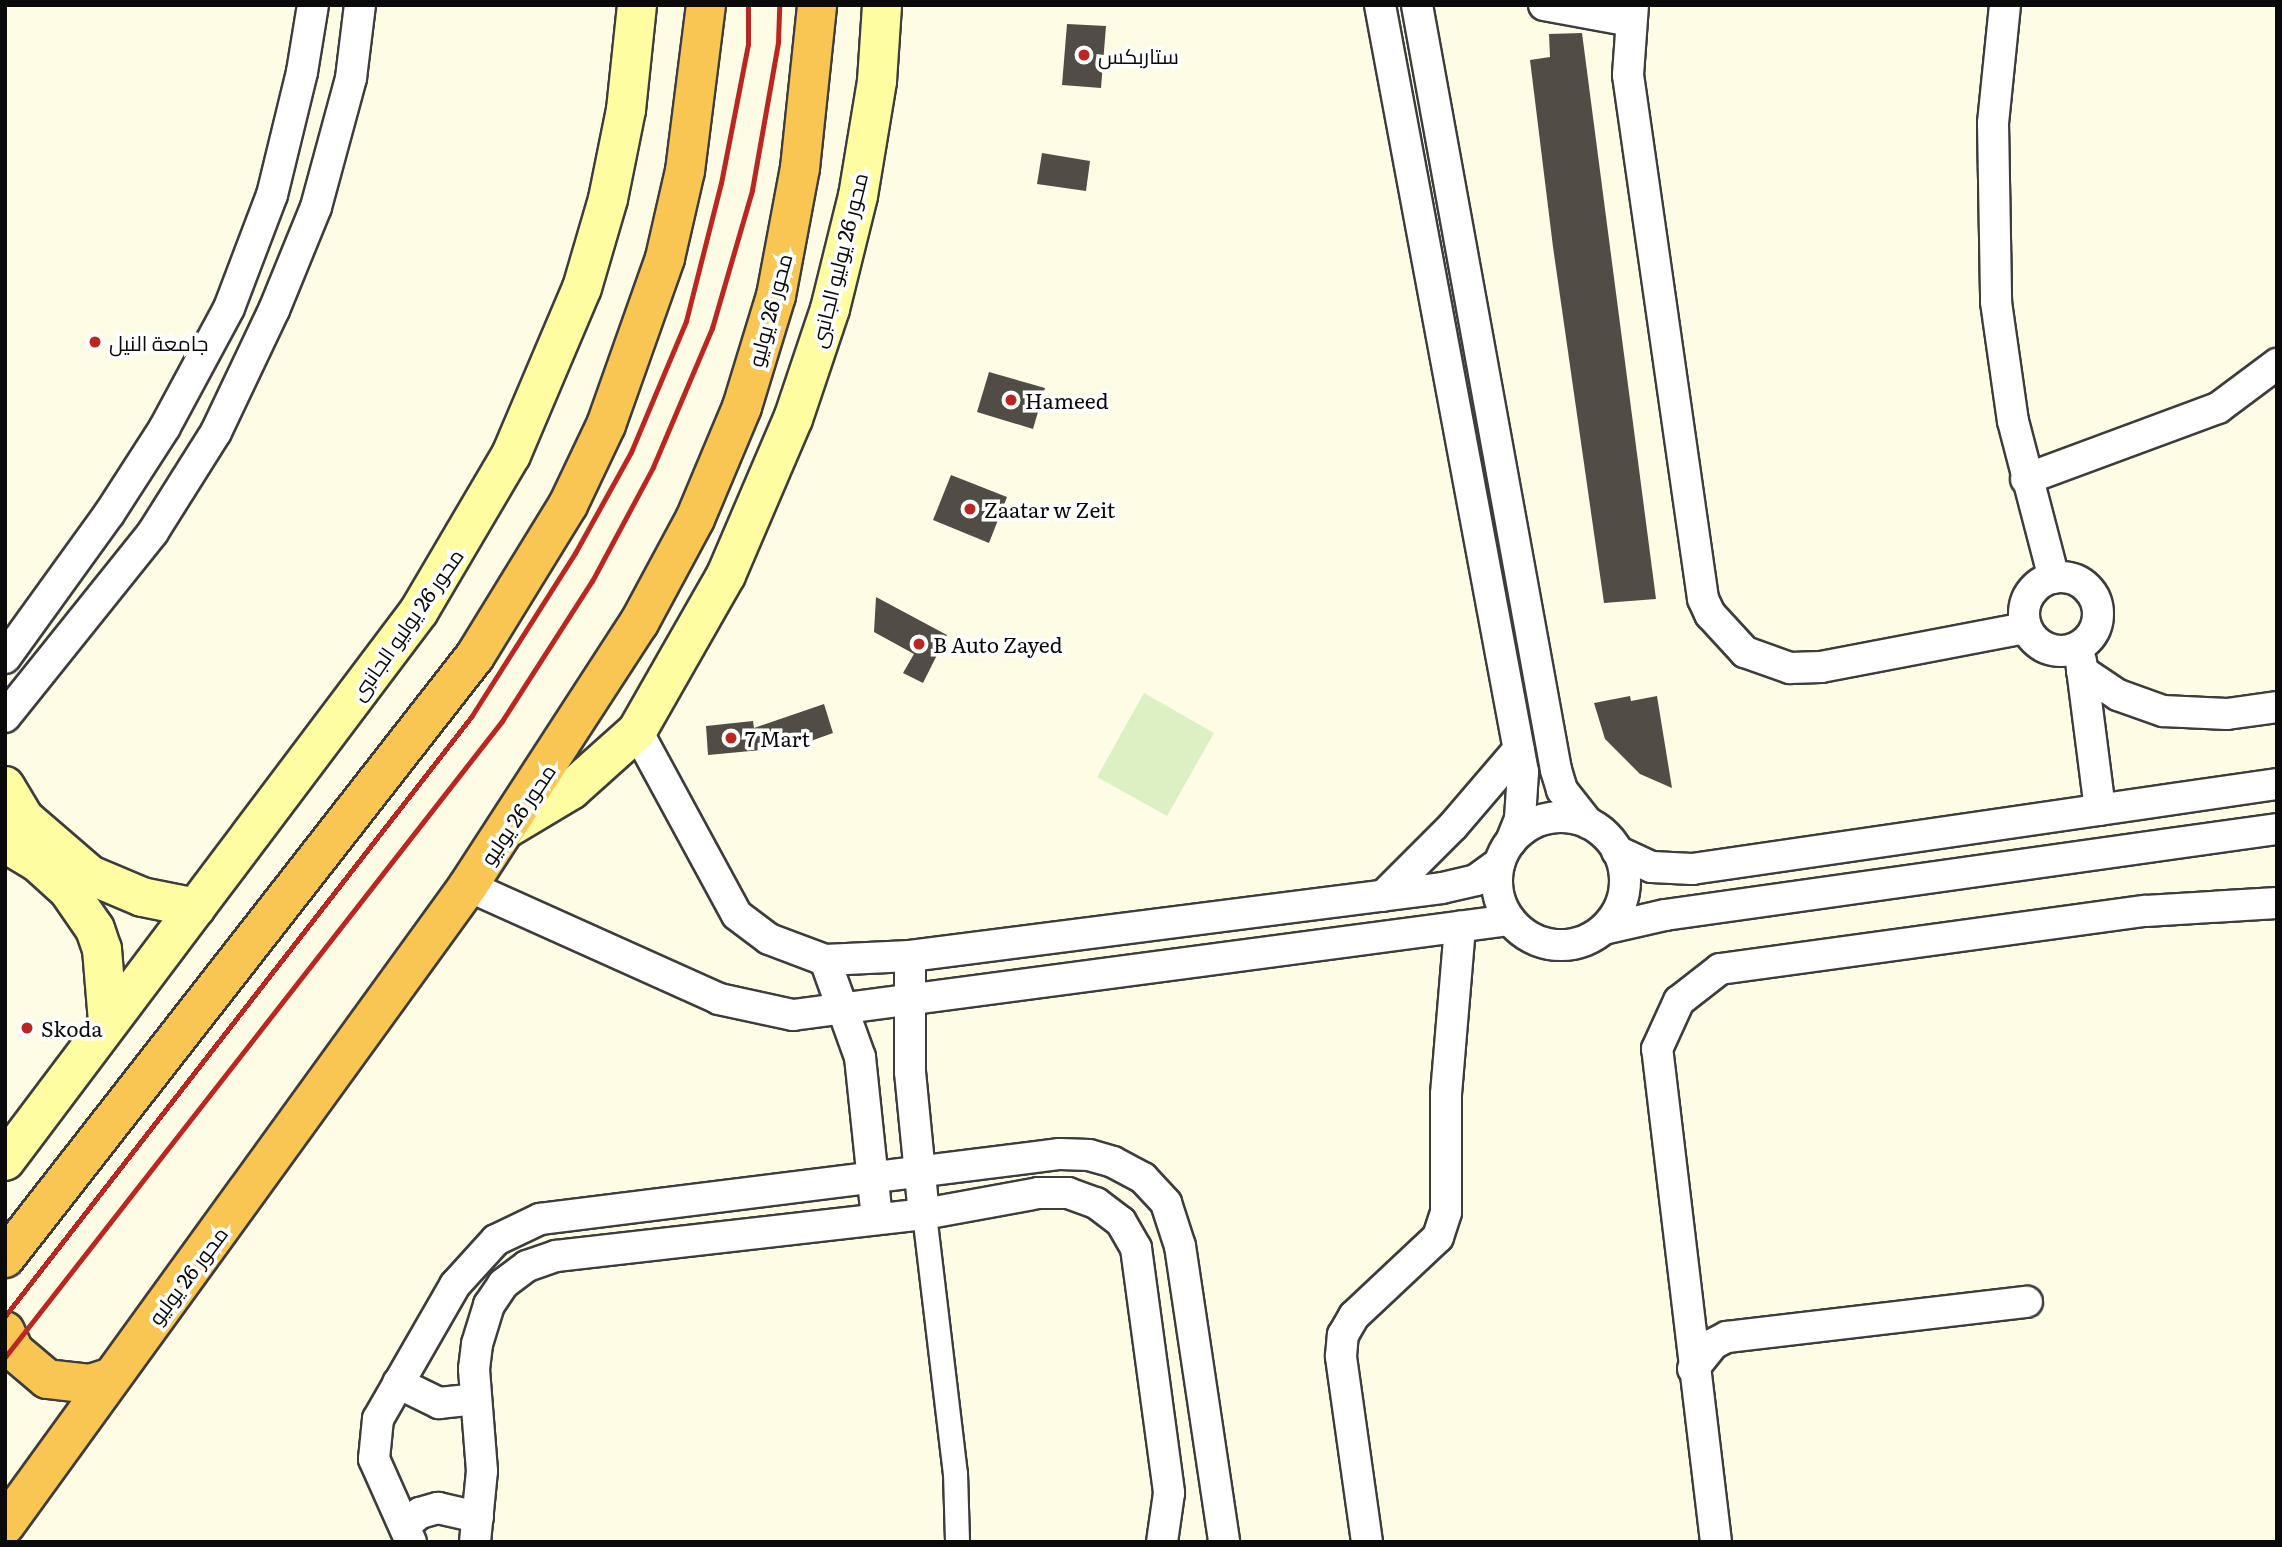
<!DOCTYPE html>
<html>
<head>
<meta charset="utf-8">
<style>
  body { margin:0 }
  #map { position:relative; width:2282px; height:1547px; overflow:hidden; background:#fffce6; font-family:Literata,Cairo,serif }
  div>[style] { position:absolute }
  .pitch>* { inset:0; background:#dcf0c3 }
  .building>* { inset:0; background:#524c46 }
  .roads { filter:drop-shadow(2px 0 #3d3d3d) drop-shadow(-2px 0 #3d3d3d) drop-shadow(0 2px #3d3d3d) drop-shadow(0 -2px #3d3d3d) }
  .pedestrian>* { height:23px; margin:-11.5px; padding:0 11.5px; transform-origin:11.5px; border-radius:11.5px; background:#fff }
  .minor>* { height:30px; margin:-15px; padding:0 15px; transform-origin:15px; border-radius:15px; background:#fff }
  .minor>.ring { margin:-15px; padding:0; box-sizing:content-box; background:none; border:30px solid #fff; border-radius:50% }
  .secondary>* { height:38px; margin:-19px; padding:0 19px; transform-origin:19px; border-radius:19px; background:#fffda1 }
  .trunk>* { height:38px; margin:-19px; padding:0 19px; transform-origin:19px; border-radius:19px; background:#fac653 }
  .rail>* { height:5px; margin:-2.5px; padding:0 2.5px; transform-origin:2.5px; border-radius:2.5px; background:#bb2720 }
  .dots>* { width:19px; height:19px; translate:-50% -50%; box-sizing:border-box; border:4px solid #fff; border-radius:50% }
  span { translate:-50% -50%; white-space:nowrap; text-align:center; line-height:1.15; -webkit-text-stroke:7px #fff; paint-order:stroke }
  .poi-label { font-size:21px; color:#0a0a0a }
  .left { translate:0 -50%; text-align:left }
  .street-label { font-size:21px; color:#0a0a0a }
  .frame { position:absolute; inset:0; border:7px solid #0a0a0a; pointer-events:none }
</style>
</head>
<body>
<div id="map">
  <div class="pitch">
    <i style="clip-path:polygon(1144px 693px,1214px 733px,1167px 816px,1097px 777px)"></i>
  </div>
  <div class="building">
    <i style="clip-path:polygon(1067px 24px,1106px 26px,1101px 88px,1062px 85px)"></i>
    <i style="clip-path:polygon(1582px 33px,1656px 599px,1604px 603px,1553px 247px,1530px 60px,1550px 57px,1549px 34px)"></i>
    <i style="clip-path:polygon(1042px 153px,1090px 161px,1086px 191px,1037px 184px)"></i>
    <i style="clip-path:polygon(989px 372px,1045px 388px,1033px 429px,977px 412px)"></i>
    <i style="clip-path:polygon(951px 475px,1007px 497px,989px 543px,933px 520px)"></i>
    <i style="clip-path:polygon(876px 597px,947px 635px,923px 683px,903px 673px,914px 654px,874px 632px)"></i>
    <i style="clip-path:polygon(1630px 696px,1631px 701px,1657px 696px,1672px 788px,1640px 774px,1605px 739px,1594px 703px)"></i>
    <i style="clip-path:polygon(824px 704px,833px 733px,794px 747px,708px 755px,706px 726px,753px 721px,754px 728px)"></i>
  </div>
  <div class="roads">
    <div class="pedestrian">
      <i style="left:924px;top:1214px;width:261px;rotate:83.2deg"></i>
      <i style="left:955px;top:1473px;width:69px;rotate:88.3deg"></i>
    </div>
    <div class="minor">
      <i style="left:1380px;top:5px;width:780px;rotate:79.44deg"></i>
      <i style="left:1523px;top:772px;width:47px;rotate:93.7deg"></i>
      <i style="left:1520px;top:819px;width:24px;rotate:112deg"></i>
      <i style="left:1417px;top:5px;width:778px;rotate:79.7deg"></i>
      <i style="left:1556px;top:770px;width:21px;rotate:73deg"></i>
      <i style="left:1562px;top:790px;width:42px;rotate:51.8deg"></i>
      <i style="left:1544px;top:5px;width:87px;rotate:10.5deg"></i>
      <i style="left:1633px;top:5px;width:70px;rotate:94.1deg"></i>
      <i style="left:1628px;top:75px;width:529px;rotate:81.85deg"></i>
      <i style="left:1703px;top:599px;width:17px;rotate:65deg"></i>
      <i style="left:1710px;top:614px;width:52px;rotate:47.4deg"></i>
      <i style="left:1745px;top:652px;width:48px;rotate:19.6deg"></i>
      <i style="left:1790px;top:668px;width:31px;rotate:-2deg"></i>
      <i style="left:1821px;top:667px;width:209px;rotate:-10.8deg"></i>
      <i style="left:2005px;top:5px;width:119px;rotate:95.8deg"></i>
      <i style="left:1993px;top:123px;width:179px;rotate:89deg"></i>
      <i style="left:1996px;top:302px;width:120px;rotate:81.9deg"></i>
      <i style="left:2013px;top:421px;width:162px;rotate:75.4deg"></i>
      <i style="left:2026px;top:479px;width:205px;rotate:-20.3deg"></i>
      <i style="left:2218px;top:408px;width:74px;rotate:-36.7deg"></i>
      <i class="ring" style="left:2024px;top:577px;width:44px;height:44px"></i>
      <i style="left:5px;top:658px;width:178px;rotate:-54.2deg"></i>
      <i style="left:109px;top:514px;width:103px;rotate:-57.2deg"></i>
      <i style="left:165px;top:427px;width:135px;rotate:-61.7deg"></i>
      <i style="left:229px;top:308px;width:121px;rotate:-69.2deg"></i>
      <i style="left:272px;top:195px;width:127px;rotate:-76.3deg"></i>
      <i style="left:302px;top:72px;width:68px;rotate:-80.7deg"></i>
      <i style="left:2081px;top:661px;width:150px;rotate:82.7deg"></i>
      <i style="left:2082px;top:671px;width:43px;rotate:33.7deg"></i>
      <i style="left:2118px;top:695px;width:48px;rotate:19.6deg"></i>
      <i style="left:2163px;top:711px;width:64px;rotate:2.7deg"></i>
      <i style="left:2227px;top:714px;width:50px;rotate:-8deg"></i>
      <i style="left:5px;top:717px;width:237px;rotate:-51.3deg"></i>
      <i style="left:153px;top:532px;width:118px;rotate:-57.8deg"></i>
      <i style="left:216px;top:432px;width:135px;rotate:-64.6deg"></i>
      <i style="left:274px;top:310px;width:111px;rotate:-67.8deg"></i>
      <i style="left:316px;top:207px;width:134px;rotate:-74.8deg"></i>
      <i style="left:351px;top:78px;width:74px;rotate:-83deg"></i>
      <i style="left:637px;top:731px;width:209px;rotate:61.5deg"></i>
      <i style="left:737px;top:915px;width:40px;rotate:37deg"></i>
      <i style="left:769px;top:939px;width:60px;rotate:20.6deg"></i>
      <i style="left:825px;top:960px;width:85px;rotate:-2.7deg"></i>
      <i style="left:910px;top:956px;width:536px;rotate:-7.28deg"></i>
      <i style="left:1442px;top:888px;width:35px;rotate:-13deg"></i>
      <i style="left:1476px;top:880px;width:29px;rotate:-36deg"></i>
      <i class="ring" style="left:1497px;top:817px;width:98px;height:98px"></i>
      <i style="left:1617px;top:851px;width:38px;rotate:25deg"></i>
      <i style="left:1652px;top:867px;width:40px;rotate:2.9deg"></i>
      <i style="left:1692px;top:869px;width:591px;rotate:-8.27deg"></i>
      <i style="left:468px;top:886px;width:275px;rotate:24.2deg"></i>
      <i style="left:719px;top:999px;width:76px;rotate:12.2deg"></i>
      <i style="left:793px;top:1015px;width:723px;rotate:-7.55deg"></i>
      <i style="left:1383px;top:896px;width:99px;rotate:-45deg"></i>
      <i style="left:1453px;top:826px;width:101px;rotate:-49.4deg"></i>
      <i style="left:1604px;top:929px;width:63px;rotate:-12.9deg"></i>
      <i style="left:1665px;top:915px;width:618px;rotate:-8deg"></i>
      <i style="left:910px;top:956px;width:116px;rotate:90deg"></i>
      <i style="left:910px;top:1072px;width:143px;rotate:84.4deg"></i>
      <i style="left:825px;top:960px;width:103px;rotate:70.2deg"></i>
      <i style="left:860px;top:1057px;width:163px;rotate:84deg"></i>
      <i style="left:1693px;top:1369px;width:32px;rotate:-51deg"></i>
      <i style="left:1713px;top:1344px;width:16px;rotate:-27deg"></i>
      <i style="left:1727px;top:1337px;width:302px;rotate:-6.7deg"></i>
      <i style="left:398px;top:1383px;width:46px;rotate:26deg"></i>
      <i style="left:439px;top:1403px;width:37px;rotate:-6deg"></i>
      <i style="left:405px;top:1525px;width:19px;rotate:-39deg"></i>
      <i style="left:420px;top:1513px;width:19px;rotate:-16deg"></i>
      <i style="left:438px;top:1508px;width:41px;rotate:12.7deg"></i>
      <i style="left:411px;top:1542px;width:91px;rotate:-114deg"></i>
      <i style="left:374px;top:1459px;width:40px;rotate:-84.3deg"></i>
      <i style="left:378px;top:1419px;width:155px;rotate:-60.1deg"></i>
      <i style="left:455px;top:1285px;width:61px;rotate:-47.7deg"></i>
      <i style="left:496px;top:1240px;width:49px;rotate:-25.5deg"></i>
      <i style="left:540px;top:1219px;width:524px;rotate:-7.13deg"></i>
      <i style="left:1060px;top:1154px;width:29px;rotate:2deg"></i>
      <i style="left:1089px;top:1155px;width:25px;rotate:16deg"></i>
      <i style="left:1113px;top:1162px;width:34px;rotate:28deg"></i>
      <i style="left:1143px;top:1178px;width:34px;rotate:47deg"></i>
      <i style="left:1166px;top:1203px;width:45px;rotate:72deg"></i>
      <i style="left:1180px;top:1246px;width:299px;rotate:81.5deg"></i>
      <i style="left:475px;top:1542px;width:71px;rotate:-84.4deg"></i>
      <i style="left:482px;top:1471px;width:102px;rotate:-94.5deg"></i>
      <i style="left:474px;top:1369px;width:25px;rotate:-83deg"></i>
      <i style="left:477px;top:1344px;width:41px;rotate:-72.9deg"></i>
      <i style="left:489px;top:1305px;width:25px;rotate:-56deg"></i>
      <i style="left:503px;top:1284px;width:30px;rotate:-37deg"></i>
      <i style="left:527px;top:1266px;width:31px;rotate:-19deg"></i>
      <i style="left:556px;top:1256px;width:370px;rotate:-6.5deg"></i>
      <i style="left:924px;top:1214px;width:116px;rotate:-10.4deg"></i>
      <i style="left:1038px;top:1193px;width:30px"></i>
      <i style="left:1068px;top:1193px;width:30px;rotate:20deg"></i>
      <i style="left:1096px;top:1203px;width:31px;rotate:37deg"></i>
      <i style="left:1121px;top:1222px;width:30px;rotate:60deg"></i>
      <i style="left:1136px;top:1248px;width:247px;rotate:82.3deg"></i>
      <i style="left:1169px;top:1493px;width:49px;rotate:98.1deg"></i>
      <i style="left:1367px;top:1542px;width:188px;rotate:-98deg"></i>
      <i style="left:1341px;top:1356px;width:21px;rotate:-85deg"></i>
      <i style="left:1343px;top:1335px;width:22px;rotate:-60deg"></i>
      <i style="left:1354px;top:1316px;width:115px;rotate:-43.2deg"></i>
      <i style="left:1438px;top:1237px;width:26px;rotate:-72deg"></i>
      <i style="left:1446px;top:1212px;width:118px;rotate:-90deg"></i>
      <i style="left:1446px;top:1094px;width:168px;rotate:-85.2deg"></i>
      <i style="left:1716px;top:1542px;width:497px;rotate:-96.8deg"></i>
      <i style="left:1657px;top:1049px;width:53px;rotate:-65.4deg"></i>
      <i style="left:1679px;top:1001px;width:52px;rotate:-38deg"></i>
      <i style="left:1720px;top:969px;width:430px;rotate:-7.8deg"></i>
      <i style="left:2146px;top:911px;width:131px;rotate:-3.5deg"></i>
    </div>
    <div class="secondary">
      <i style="left:5px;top:786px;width:39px;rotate:59deg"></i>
      <i style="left:25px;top:819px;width:86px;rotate:40.7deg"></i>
      <i style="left:90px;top:875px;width:56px;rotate:22.9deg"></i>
      <i style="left:142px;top:897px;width:55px;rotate:11.5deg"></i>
      <i style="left:506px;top:829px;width:76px;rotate:-31deg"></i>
      <i style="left:571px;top:790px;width:89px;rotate:-41.8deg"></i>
      <i style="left:637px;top:731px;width:180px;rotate:-60.3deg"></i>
      <i style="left:726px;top:575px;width:170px;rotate:-66.8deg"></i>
      <i style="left:793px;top:419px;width:116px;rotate:-71.4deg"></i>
      <i style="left:830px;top:309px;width:116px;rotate:-76.1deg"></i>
      <i style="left:858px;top:196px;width:117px;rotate:-80.6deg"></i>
      <i style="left:877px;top:81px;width:76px;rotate:-86.2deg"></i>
      <i style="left:5px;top:843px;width:37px;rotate:31deg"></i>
      <i style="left:37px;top:862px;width:42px;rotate:42.1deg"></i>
      <i style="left:68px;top:890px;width:47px;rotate:55.3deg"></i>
      <i style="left:95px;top:929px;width:21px;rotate:71deg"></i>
      <i style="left:102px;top:949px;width:73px;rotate:85.3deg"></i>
      <i style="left:5px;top:1161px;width:688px;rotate:-53.03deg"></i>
      <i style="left:419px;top:611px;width:181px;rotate:-59.5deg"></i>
      <i style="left:511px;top:455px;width:181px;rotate:-67deg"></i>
      <i style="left:582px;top:288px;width:93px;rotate:-73.7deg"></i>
      <i style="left:608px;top:199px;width:91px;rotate:-78.6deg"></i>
      <i style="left:626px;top:110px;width:106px;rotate:-84deg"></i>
    </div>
    <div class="trunk">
      <i style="left:5px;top:1258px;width:764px;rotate:-52.02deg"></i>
      <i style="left:475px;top:656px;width:177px;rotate:-58.4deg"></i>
      <i style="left:568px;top:505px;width:89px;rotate:-64.6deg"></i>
      <i style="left:606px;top:425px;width:177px;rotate:-70.5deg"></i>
      <i style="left:665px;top:258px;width:89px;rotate:-77.1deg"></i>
      <i style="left:685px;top:171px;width:167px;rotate:-82.8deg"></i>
      <i style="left:5px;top:1331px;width:22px;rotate:66deg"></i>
      <i style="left:14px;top:1351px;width:43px;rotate:40.3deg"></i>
      <i style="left:47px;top:1379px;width:43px;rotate:6.6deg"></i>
      <i style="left:90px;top:1384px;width:22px;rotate:-18deg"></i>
      <i style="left:5px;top:1525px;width:789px;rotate:-54.07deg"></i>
      <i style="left:468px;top:886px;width:314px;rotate:-57deg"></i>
      <i style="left:639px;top:623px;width:118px;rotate:-61.7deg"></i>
      <i style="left:695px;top:519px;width:121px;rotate:-67.2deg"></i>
      <i style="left:742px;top:407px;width:116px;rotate:-73deg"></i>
      <i style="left:776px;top:296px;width:130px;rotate:-79.4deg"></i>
      <i style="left:800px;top:168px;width:164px;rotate:-84deg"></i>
    </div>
  </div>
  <div class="rail">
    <i style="left:5px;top:1316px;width:759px;rotate:-52.12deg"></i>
    <i style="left:471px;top:717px;width:194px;rotate:-57.6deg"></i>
    <i style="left:575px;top:553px;width:115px;rotate:-61deg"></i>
    <i style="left:631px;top:452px;width:142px;rotate:-67.2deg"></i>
    <i style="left:686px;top:321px;width:142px;rotate:-75.8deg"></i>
    <i style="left:721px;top:183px;width:142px;rotate:-79deg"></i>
    <i style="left:748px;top:44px;width:39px;rotate:-90deg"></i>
    <i style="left:5px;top:1357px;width:807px;rotate:-51.99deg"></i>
    <i style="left:502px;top:721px;width:166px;rotate:-57.3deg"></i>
    <i style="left:592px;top:581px;width:129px;rotate:-61.8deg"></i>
    <i style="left:653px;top:467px;width:151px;rotate:-67deg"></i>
    <i style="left:712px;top:328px;width:144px;rotate:-73.8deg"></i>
    <i style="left:752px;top:190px;width:150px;rotate:-80deg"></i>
    <i style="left:778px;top:42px;width:37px;rotate:-88deg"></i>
  </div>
  <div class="dots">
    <i style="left:1084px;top:55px;background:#bb2720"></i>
    <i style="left:95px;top:342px;background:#bb2720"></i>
    <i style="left:1011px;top:400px;background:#bb2720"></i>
    <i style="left:970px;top:509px;background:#bb2720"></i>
    <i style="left:919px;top:644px;background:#bb2720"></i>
    <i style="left:731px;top:738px;background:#bb2720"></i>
    <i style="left:27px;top:1028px;background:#bb2720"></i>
  </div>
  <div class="poi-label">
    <span class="left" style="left:1098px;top:55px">ستاربكس</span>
    <span class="left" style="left:109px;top:342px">جامعة النيل</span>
    <span class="left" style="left:1025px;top:400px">Hameed</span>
    <span class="left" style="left:984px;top:509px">Zaatar w Zeit</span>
    <span class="left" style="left:933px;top:644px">B Auto Zayed</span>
    <span class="left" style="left:745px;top:738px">7 Mart</span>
    <span class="left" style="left:41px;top:1028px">Skoda</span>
  </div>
  <div class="street-label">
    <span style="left:838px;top:260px;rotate:-76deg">محور 26 يوليو الجانبى</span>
    <span style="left:769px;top:310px;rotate:-75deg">محور 26 يوليو</span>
    <span style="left:406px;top:624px;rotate:-55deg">محور 26 يوليو الجانبى</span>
    <span style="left:517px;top:814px;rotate:-56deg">محور 26 يوليو</span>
    <span style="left:187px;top:1275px;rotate:-53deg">محور 26 يوليو</span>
  </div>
  <div class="frame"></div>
</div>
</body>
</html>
